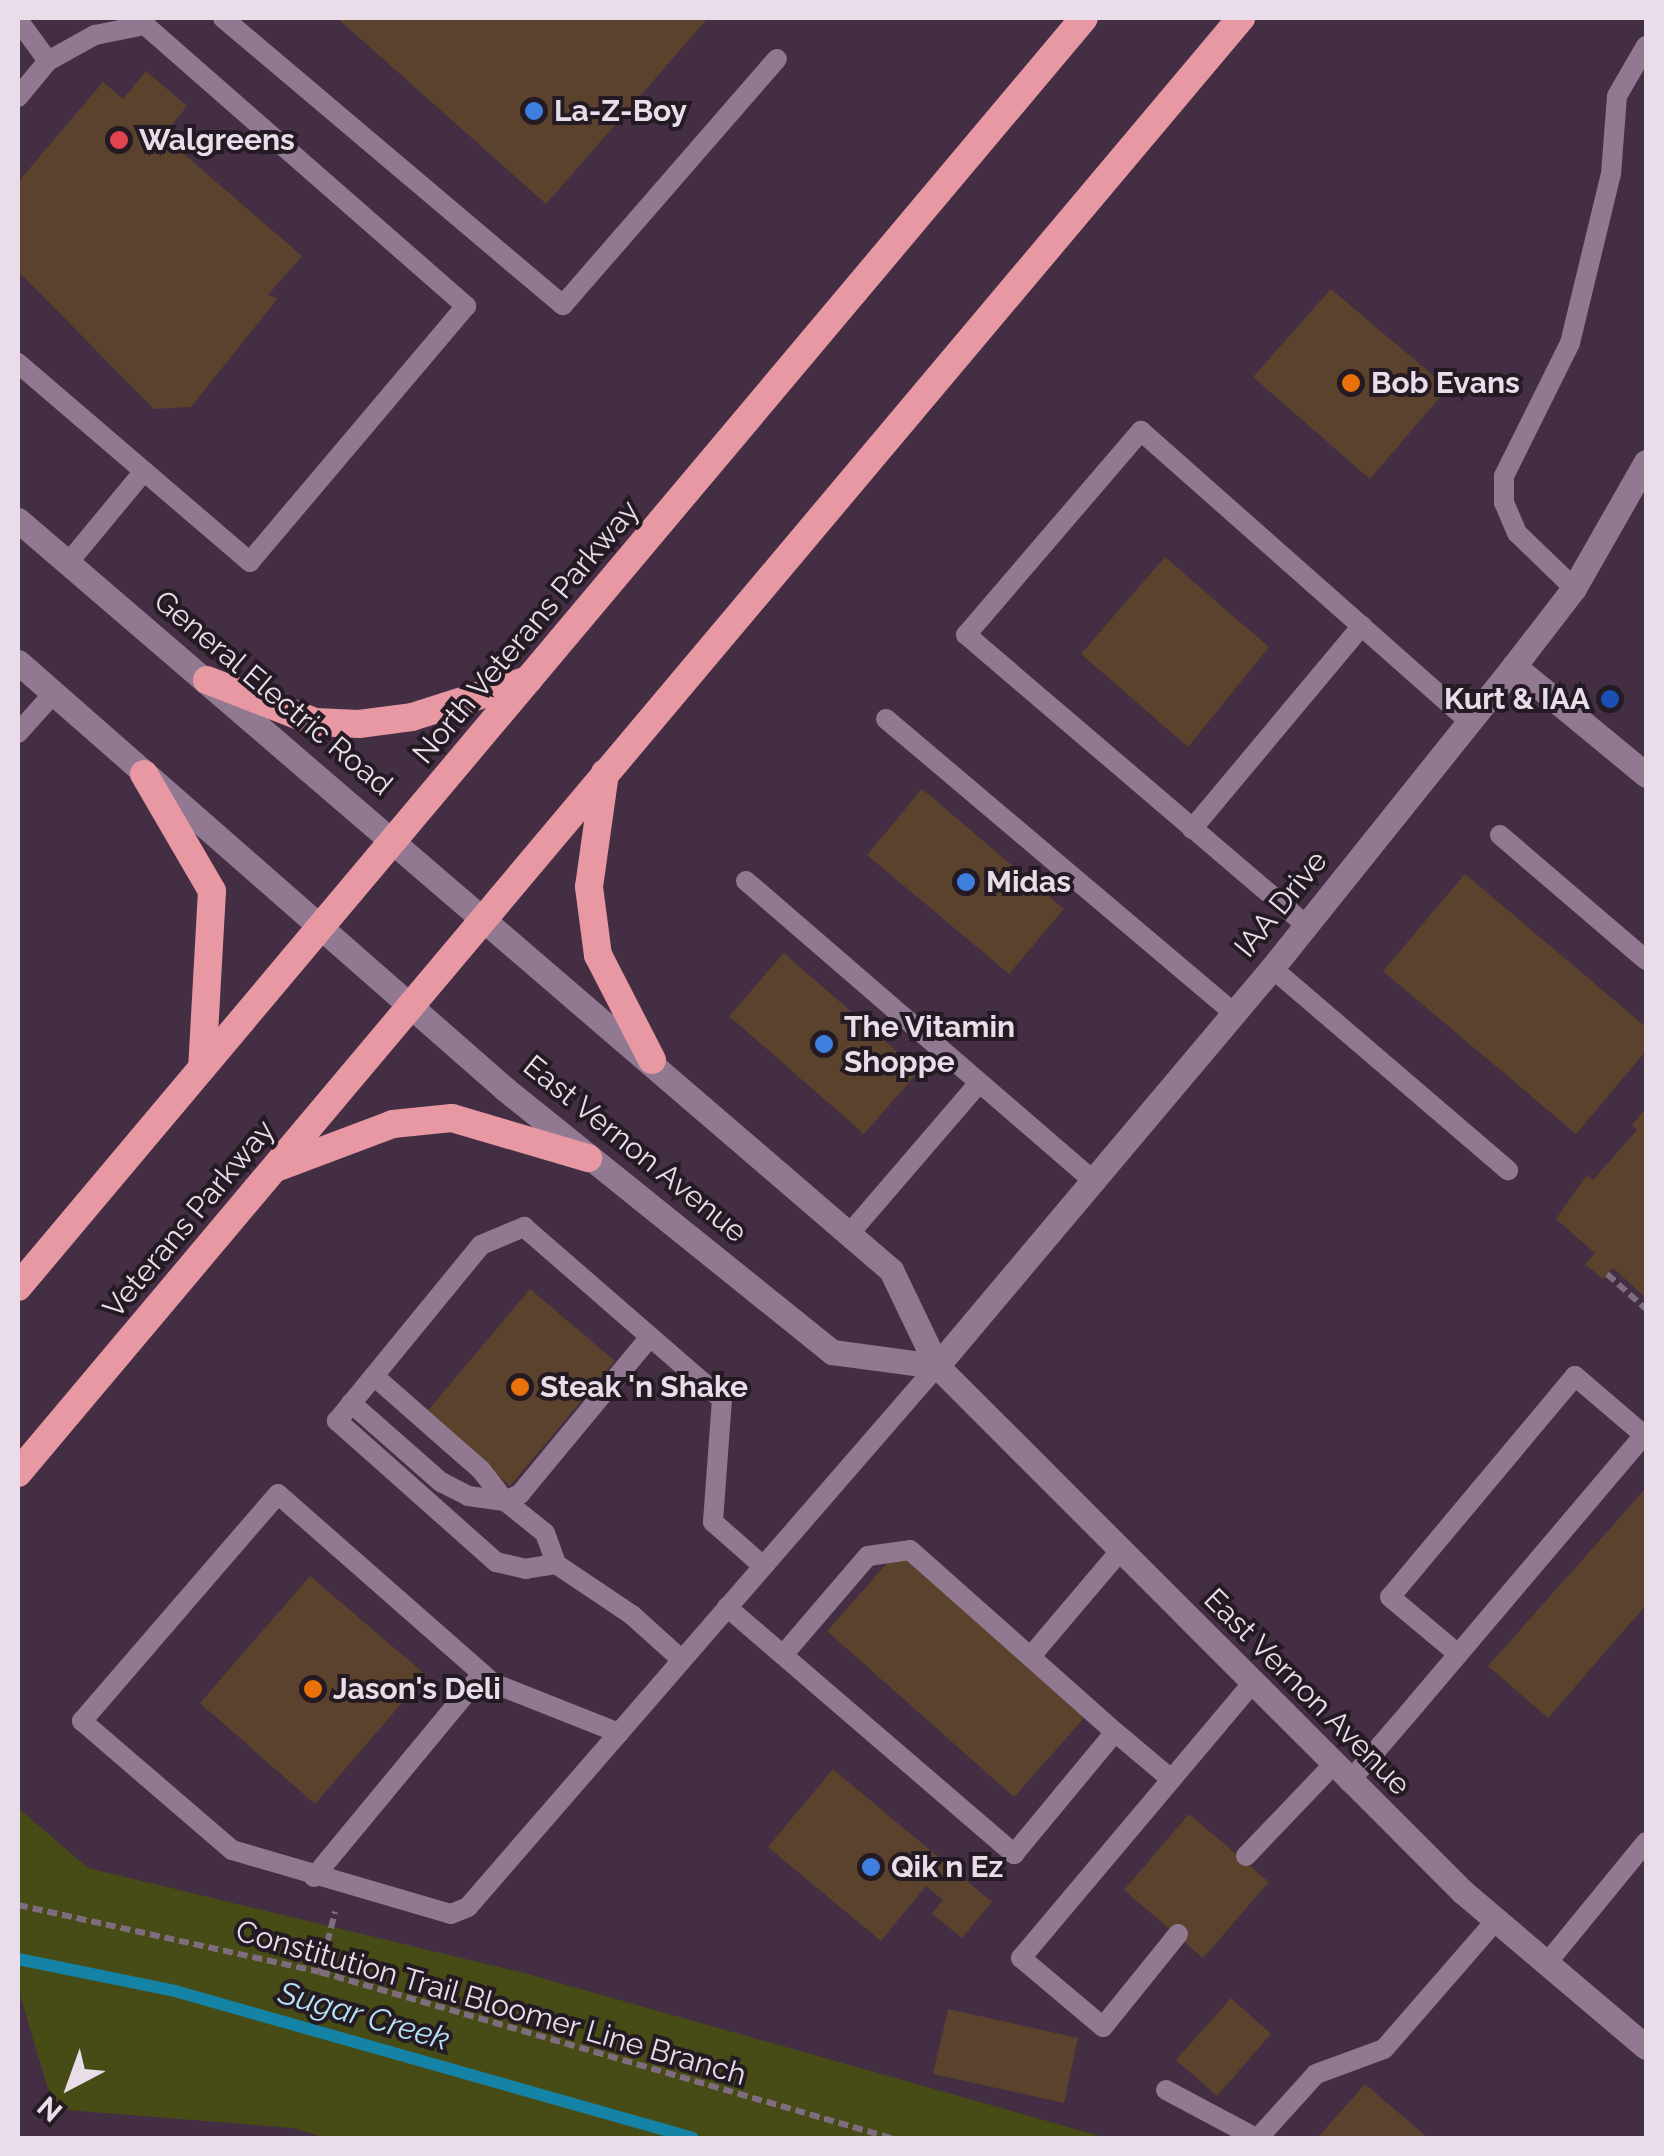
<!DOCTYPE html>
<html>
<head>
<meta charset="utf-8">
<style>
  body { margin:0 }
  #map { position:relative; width:1664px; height:2156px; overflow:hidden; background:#432e43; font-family:Raleway,sans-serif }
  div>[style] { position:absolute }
  .green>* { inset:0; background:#474c16 }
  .stream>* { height:12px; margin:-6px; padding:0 6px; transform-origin:6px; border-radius:6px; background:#1583a5 }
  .building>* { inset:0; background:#5a422d }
  .path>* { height:6px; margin-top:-3px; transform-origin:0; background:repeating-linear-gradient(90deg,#7f6c7f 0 10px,transparent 0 15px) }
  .service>* { height:20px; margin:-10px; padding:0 10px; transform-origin:10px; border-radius:10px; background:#917991 }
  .minor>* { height:25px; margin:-12.5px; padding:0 12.5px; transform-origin:12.5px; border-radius:12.5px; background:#917991 }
  .tertiary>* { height:25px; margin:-12.5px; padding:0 12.5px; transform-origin:12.5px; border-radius:12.5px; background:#917991 }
  .secondary>* { height:25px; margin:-12.5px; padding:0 12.5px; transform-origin:12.5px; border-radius:12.5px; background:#917991 }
  .trunk>* { height:28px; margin:-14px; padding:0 14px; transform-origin:14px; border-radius:14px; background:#e898a2 }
  .dots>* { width:28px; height:28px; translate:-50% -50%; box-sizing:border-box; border:5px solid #241a23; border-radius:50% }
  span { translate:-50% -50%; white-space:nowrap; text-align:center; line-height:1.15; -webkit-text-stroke:8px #241a23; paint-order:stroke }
  .poi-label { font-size:30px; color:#eaddea; font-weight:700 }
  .left { translate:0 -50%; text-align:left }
  .right { translate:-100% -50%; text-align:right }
  .street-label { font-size:30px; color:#eaddea }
  .water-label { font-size:32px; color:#b5e2f5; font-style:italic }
  .frame { position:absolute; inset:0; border:20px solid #eaddea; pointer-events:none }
  .north { position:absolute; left:20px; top:2036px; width:100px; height:100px; -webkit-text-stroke:8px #241a23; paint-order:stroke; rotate:221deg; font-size:28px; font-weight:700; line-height:40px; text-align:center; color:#eaddea }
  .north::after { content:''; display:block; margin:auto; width:35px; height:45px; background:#eaddea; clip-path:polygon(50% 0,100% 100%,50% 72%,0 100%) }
</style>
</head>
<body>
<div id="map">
  <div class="green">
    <i style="clip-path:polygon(18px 1808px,88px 1868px,524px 1973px,1107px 2138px,326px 2138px,293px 2128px,54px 2109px,18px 1988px)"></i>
  </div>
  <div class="stream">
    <i style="left:18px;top:1959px;width:160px;rotate:11.5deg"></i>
    <i style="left:175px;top:1991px;width:538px;rotate:15.84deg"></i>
  </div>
  <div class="building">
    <i style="clip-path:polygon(337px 18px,708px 18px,546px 204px)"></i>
    <i style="clip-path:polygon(146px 71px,187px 106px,163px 136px,302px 256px,268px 295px,278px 298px,191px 407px,154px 409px,18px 271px,18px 182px,103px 82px,123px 99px)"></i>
    <i style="clip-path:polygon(1331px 289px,1448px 388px,1370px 479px,1253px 377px)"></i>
    <i style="clip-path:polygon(1165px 557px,1269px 647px,1188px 747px,1081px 654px)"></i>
    <i style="clip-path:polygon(922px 789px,1064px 909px,1009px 974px,867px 855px)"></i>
    <i style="clip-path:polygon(1465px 874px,1646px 1027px,1646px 1051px,1576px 1134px,1383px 971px)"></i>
    <i style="clip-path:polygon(784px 953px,919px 1071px,864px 1134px,729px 1016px)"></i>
    <i style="clip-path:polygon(1646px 1108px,1646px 1298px,1613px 1268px,1603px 1279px,1585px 1264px,1595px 1253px,1556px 1219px,1587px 1175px,1593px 1180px,1637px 1130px,1632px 1125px)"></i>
    <i style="clip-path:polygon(530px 1289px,615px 1361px,510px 1486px,425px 1414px)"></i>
    <i style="clip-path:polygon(1646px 1488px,1646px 1605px,1548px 1718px,1488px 1666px)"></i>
    <i style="clip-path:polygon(898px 1551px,1085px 1717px,1014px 1797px,827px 1631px)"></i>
    <i style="clip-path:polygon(310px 1576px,426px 1675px,315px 1804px,200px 1703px)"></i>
    <i style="clip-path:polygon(833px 1769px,992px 1902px,962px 1938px,932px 1914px,943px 1900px,926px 1886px,881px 1941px,768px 1847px)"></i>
    <i style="clip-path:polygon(1189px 1814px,1269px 1882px,1203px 1958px,1124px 1890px)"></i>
    <i style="clip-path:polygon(1231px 1998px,1271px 2034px,1217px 2096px,1176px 2060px)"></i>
    <i style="clip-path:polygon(948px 2009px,1078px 2038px,1064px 2103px,933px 2074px)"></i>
    <i style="clip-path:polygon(1365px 2084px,1428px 2138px,1317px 2138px)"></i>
  </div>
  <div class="path">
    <i style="left:1607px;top:1274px;width:52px;rotate:41.9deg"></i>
    <i style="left:18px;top:1905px;width:309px;rotate:12.5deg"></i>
    <i style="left:320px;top:1972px;width:595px;rotate:16.21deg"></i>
    <i style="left:320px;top:1972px;width:62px;rotate:-76deg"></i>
  </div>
  <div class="service">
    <i style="left:223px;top:18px;width:445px;rotate:40.2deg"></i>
    <i style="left:563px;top:305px;width:326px;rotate:-49deg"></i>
    <i style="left:18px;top:20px;width:51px;rotate:53.8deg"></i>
    <i style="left:18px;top:97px;width:47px;rotate:-50.2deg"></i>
    <i style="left:48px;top:61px;width:54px;rotate:-29deg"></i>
    <i style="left:95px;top:35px;width:51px;rotate:-11.3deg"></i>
    <i style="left:145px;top:25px;width:427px;rotate:41.2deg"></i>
    <i style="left:466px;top:306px;width:335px;rotate:130.2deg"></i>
    <i style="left:250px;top:562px;width:306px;rotate:-139.4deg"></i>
    <i style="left:68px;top:563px;width:119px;rotate:-50.4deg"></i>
    <i style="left:1574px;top:588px;width:79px;rotate:-136deg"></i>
    <i style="left:1517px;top:533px;width:33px;rotate:-113deg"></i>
    <i style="left:1504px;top:503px;width:27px;rotate:-90deg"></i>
    <i style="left:1504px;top:476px;width:148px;rotate:-63.6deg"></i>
    <i style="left:1570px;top:343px;width:174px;rotate:-76.4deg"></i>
    <i style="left:1611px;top:174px;width:78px;rotate:-85.6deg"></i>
    <i style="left:1617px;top:96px;width:58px;rotate:-59.9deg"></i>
    <i style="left:886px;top:719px;width:456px;rotate:40.2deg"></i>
    <i style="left:18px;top:733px;width:52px;rotate:-48.1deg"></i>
    <i style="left:1192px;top:829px;width:265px;rotate:-50.1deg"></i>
    <i style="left:1500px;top:835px;width:192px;rotate:40.6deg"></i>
    <i style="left:746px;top:881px;width:457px;rotate:40.8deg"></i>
    <i style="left:1306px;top:925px;width:447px;rotate:-139.5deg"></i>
    <i style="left:966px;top:635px;width:269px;rotate:-49.4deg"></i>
    <i style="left:1141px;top:431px;width:438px;rotate:41.5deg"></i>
    <i style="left:1272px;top:968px;width:311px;rotate:40.6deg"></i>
    <i style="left:850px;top:1233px;width:198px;rotate:-49.3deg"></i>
    <i style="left:374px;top:1376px;width:142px;rotate:41.3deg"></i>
    <i style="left:481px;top:1470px;width:39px;rotate:52deg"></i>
    <i style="left:505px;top:1501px;width:17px;rotate:-25deg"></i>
    <i style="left:520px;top:1494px;width:204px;rotate:-50.4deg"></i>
    <i style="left:351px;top:1403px;width:120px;rotate:41.3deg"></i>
    <i style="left:441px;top:1482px;width:30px;rotate:27deg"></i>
    <i style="left:468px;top:1496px;width:37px;rotate:8deg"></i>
    <i style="left:505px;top:1501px;width:51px;rotate:38.7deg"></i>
    <i style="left:545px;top:1533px;width:33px;rotate:70deg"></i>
    <i style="left:556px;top:1564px;width:92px;rotate:33.9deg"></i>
    <i style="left:632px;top:1615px;width:67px;rotate:42deg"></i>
    <i style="left:556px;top:1564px;width:30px;rotate:171deg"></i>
    <i style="left:526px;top:1569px;width:31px;rotate:-167deg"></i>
    <i style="left:496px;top:1562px;width:213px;rotate:-138.4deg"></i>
    <i style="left:337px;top:1421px;width:227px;rotate:-50.7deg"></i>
    <i style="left:481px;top:1245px;width:47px;rotate:-22.7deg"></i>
    <i style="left:524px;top:1227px;width:262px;rotate:41deg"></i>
    <i style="left:722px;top:1399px;width:123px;rotate:94.2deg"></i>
    <i style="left:713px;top:1522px;width:67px;rotate:41.3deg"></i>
    <i style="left:727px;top:1607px;width:379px;rotate:40.7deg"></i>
    <i style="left:1014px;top:1854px;width:158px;rotate:-50.4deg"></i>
    <i style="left:1115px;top:1732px;width:73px;rotate:40deg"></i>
    <i style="left:783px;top:1655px;width:130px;rotate:-49.4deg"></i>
    <i style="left:868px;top:1556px;width:42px;rotate:-8.1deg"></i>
    <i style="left:910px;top:1550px;width:274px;rotate:41.6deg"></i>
    <i style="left:1031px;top:1656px;width:139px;rotate:-49.7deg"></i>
    <i style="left:619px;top:1733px;width:136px;rotate:-158.4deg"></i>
    <i style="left:493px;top:1683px;width:286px;rotate:-138.7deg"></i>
    <i style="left:278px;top:1494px;width:300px;rotate:130.8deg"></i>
    <i style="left:82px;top:1721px;width:198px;rotate:40.7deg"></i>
    <i style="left:232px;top:1850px;width:228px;rotate:16.3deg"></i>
    <i style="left:451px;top:1914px;width:18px;rotate:-22deg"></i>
    <i style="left:468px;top:1907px;width:716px;rotate:-49.08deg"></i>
    <i style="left:1349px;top:1782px;width:103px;rotate:-49.3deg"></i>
    <i style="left:1416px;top:1704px;width:353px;rotate:-49.7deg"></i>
    <i style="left:1644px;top:1435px;width:91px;rotate:-139.5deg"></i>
    <i style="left:1575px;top:1376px;width:288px;rotate:129.9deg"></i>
    <i style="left:1390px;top:1597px;width:89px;rotate:40deg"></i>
    <i style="left:1246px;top:1856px;width:124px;rotate:-46.3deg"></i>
    <i style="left:314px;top:1877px;width:264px;rotate:-50.4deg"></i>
    <i style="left:1178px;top:1934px;width:119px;rotate:128.9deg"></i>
    <i style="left:1103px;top:2027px;width:107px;rotate:-139.9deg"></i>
    <i style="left:1021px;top:1958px;width:357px;rotate:-49.9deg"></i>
    <i style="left:1547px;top:1963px;width:156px;rotate:-50.7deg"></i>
    <i style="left:1166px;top:2090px;width:102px;rotate:28.1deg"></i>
    <i style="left:1258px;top:2138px;width:86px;rotate:-47.8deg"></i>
    <i style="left:1316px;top:2074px;width:72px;rotate:-20.2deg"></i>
    <i style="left:1384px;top:2049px;width:171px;rotate:-49deg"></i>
  </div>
  <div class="minor">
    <i style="left:1514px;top:666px;width:171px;rotate:39.5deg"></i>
  </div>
  <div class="tertiary">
    <i style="left:937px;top:1366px;width:520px;rotate:-49.91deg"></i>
    <i style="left:1272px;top:968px;width:387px;rotate:-51.3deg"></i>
    <i style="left:1514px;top:666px;width:98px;rotate:-52.4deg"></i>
    <i style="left:1574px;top:588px;width:145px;rotate:-60.3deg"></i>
  </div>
  <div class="secondary">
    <i style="left:18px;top:520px;width:1151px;rotate:40.67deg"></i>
    <i style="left:891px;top:1270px;width:106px;rotate:64.4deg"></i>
    <i style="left:937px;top:1366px;width:744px;rotate:45deg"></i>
    <i style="left:1463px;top:1892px;width:240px;rotate:40.3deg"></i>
    <i style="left:18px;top:662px;width:648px;rotate:41.24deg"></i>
    <i style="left:505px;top:1089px;width:420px;rotate:38.8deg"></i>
    <i style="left:832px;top:1352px;width:106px;rotate:7.6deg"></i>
  </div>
  <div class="trunk">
    <i style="left:207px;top:680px;width:116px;rotate:21.3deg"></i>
    <i style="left:315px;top:722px;width:44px;rotate:2.6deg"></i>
    <i style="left:359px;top:724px;width:53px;rotate:-7.5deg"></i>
    <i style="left:412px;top:717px;width:122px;rotate:-17.7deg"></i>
    <i style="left:605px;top:773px;width:115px;rotate:98deg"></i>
    <i style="left:589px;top:887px;width:69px;rotate:82.5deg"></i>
    <i style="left:598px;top:955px;width:118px;rotate:62.8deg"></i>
    <i style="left:144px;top:774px;width:135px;rotate:59.8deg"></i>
    <i style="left:212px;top:891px;width:177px;rotate:93.2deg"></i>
    <i style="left:276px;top:1168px;width:125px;rotate:-20.6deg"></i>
    <i style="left:393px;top:1124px;width:59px;rotate:-5.8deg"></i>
    <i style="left:452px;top:1118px;width:142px;rotate:16.4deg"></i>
    <i style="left:18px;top:1287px;width:1657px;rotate:-49.97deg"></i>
    <i style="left:18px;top:1473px;width:1901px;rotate:-49.95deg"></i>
  </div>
  <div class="dots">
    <i style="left:534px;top:111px;background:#3f7fe0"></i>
    <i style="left:119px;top:140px;background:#e0444e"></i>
    <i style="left:1351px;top:383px;background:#e8710a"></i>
    <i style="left:1610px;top:699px;background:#1a4fb4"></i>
    <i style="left:966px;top:882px;background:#3f7fe0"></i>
    <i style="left:824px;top:1044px;background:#3f7fe0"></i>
    <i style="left:520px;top:1387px;background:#e8710a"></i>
    <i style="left:313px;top:1689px;background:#e8710a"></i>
    <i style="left:871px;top:1867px;background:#3f7fe0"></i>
  </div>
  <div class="poi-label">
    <span class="left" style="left:554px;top:111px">La-Z-Boy</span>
    <span class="left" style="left:139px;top:140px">Walgreens</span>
    <span class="left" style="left:1371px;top:383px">Bob Evans</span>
    <span class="right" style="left:1590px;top:699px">Kurt &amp; IAA</span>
    <span class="left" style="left:986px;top:882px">Midas</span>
    <span class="left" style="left:844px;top:1044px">The Vitamin<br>Shoppe</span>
    <span class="left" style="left:540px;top:1387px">Steak 'n Shake</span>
    <span class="left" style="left:333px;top:1689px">Jason's Deli</span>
    <span class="left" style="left:891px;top:1867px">Qik n Ez</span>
  </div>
  <div class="street-label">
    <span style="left:526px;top:632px;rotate:-50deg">North Veterans Parkway</span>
    <span style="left:273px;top:693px;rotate:40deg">General Electric Road</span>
    <span style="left:1281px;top:904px;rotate:-51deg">IAA Drive</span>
    <span style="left:635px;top:1149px;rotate:39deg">East Vernon Avenue</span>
    <span style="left:189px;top:1219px;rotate:-50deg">Veterans Parkway</span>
    <span style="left:1307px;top:1692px;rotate:45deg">East Vernon Avenue</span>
    <span style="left:491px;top:2003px;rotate:16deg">Constitution Trail Bloomer Line Branch</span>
  </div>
  <div class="water-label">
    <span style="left:364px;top:2016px;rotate:16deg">Sugar Creek</span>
  </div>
  <div class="frame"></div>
  <div class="north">N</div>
</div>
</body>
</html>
